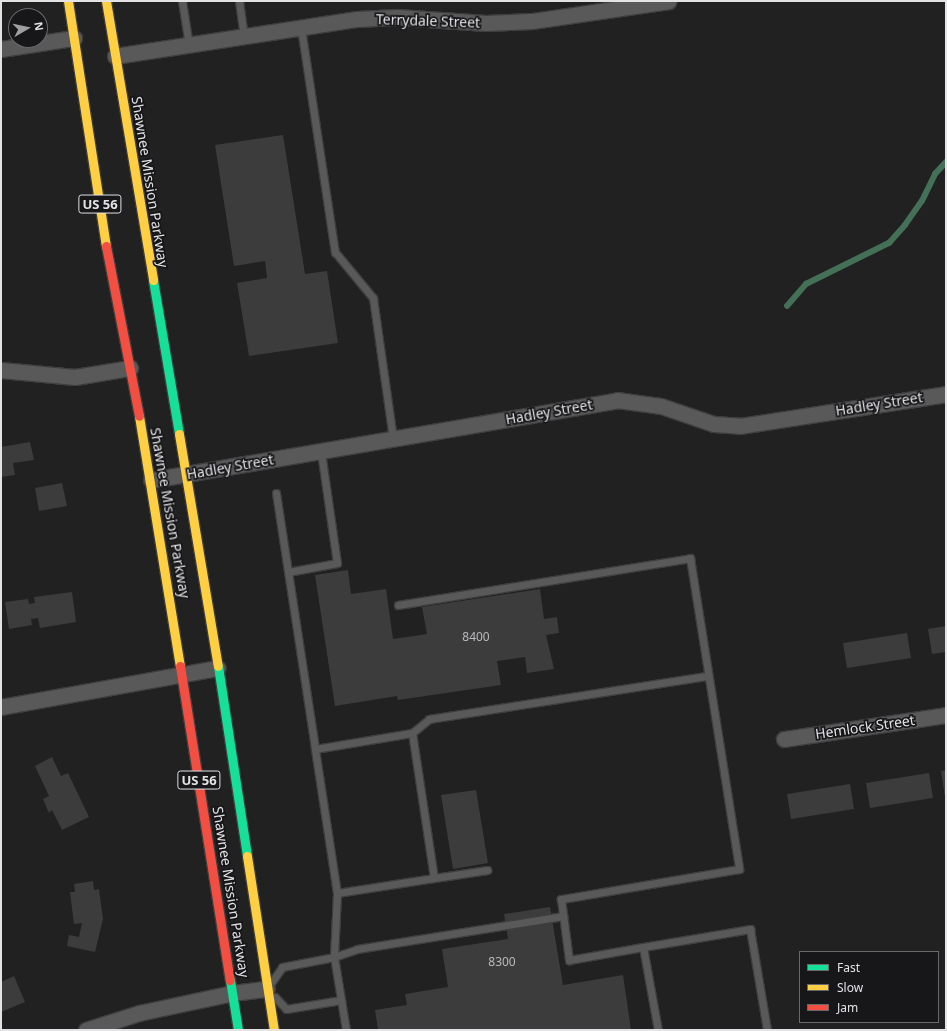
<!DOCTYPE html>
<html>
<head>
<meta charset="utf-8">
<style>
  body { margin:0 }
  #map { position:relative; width:947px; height:1031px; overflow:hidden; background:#212122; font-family:"Noto Sans",sans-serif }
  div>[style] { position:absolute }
  .stream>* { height:5.5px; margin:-2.75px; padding:0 2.75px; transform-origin:2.75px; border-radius:2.75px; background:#447057 }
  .building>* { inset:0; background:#3c3c3d }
  .roads { filter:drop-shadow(1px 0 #3e3e3f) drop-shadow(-1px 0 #3e3e3f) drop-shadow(0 1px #3e3e3f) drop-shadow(0 -1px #3e3e3f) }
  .lane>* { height:7px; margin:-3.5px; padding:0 3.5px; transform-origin:3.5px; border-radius:3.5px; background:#59595a }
  .street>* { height:15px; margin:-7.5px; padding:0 7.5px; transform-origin:7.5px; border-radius:7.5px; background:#59595a }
  .fast>* { height:9px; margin:-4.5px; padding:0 4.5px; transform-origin:4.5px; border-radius:4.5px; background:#16e098 }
  .slow>* { height:9px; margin:-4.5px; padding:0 4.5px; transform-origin:4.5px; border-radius:4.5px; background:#ffcf43 }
  .jam>* { height:9px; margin:-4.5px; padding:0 4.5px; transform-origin:4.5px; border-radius:4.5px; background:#f24e42 }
  span { translate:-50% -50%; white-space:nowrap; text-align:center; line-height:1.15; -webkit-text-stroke:3.5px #17171a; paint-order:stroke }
  .number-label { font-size:12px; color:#b9b8bb }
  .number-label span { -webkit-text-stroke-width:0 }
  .shield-label span { padding:1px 3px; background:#17171a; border:1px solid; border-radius:3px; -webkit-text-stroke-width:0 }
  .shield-label { font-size:13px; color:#e3e2e5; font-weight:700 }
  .street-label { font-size:14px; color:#e3e2e5 }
  .frame { position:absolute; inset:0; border:2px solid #e3e2e5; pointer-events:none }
  .legend { position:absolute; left:799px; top:951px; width:140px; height:72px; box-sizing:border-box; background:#17171a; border:1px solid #69686b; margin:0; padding:5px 7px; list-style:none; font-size:12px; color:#e3e2e5 }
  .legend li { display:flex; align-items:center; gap:8px; height:20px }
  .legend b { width:20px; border:1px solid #69686b }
  .north { position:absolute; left:8px; top:8px; width:40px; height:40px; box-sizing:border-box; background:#17171a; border:1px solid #69686b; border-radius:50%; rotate:81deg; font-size:11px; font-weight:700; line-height:16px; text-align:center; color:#e3e2e5 }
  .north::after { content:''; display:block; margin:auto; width:14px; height:18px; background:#9f9ea1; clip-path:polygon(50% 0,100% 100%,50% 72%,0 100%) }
</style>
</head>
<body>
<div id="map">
  <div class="stream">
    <i style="left:787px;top:306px;width:29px;rotate:-49deg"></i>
    <i style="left:806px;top:284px;width:93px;rotate:-26.3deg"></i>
    <i style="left:889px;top:243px;width:24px;rotate:-48deg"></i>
    <i style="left:905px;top:225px;width:29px;rotate:-55deg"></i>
    <i style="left:922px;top:201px;width:30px;rotate:-64deg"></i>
    <i style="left:935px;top:174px;width:16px;rotate:-47deg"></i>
  </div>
  <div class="building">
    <i style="clip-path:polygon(283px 135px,305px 274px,327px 271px,338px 343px,249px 356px,237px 283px,267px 278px,265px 261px,234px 266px,215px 145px)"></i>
    <i style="clip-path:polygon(30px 442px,34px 460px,13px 463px,15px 475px,1px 477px,1px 447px)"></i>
    <i style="clip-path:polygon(62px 483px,67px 506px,39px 511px,35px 488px)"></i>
    <i style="clip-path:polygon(348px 570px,351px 594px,386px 589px,393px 639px,427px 634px,422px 607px,540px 589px,544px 619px,557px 617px,559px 633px,546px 635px,554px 669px,527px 673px,525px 657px,497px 661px,501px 685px,398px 700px,397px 696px,335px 706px,315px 575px)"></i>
    <i style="clip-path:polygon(72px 592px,76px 622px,40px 628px,38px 618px,31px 619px,32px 625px,9px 629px,5px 602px,28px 599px,29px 604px,35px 603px,34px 597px)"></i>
    <i style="clip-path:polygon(946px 626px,946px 652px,932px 654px,928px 629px)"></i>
    <i style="clip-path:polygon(907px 633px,911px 658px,847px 668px,843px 643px)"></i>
    <i style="clip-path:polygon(52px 757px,61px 776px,68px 773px,89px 817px,62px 830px,52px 810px,49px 813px,43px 799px,49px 796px,35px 766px)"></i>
    <i style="clip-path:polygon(946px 770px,946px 797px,945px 797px,941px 771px)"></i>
    <i style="clip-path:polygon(929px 773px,933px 798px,870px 808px,866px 783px)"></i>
    <i style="clip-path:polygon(850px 784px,854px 809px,791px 819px,787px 794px)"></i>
    <i style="clip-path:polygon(476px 790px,488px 863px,453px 869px,441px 795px)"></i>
    <i style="clip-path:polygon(93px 881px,94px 890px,99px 889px,103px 919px,95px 952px,67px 946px,69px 935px,79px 937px,82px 923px,74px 924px,70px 892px,75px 892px,74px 884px)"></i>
    <i style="clip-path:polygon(550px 907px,563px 985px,623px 975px,631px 1030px,378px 1030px,375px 1010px,407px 1005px,405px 994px,448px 987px,442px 949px,508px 939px,504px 914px)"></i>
    <i style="clip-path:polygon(14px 976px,25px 1002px,1px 1012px,1px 982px)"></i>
  </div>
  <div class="roads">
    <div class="lane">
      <i style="left:182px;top:1px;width:45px;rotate:81deg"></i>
      <i style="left:239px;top:1px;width:36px;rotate:82deg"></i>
      <i style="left:301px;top:28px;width:227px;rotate:81.4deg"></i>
      <i style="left:335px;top:252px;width:60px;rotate:50.4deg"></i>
      <i style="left:373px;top:298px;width:142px;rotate:81.9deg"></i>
      <i style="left:276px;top:493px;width:259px;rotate:81.3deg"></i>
      <i style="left:288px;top:572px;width:50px;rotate:-10.4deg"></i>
      <i style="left:337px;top:563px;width:112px;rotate:-98.2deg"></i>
      <i style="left:398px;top:605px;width:296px;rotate:-9.1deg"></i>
      <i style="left:690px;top:558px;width:315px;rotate:81deg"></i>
      <i style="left:739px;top:869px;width:181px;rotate:170.4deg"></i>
      <i style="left:561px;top:899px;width:62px;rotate:82.5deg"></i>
      <i style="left:569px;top:960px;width:75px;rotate:-10deg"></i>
      <i style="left:643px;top:947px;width:84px;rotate:79.8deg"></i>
      <i style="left:434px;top:878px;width:54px;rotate:-8.6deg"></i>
      <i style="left:337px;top:893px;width:98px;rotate:-8.8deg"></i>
      <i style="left:434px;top:878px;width:147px;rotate:-98.6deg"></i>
      <i style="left:643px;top:947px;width:109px;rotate:-9.5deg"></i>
      <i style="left:750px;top:929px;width:102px;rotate:80.4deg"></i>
      <i style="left:271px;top:983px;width:19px;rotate:-55deg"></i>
      <i style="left:282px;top:967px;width:53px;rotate:-10.9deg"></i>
      <i style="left:334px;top:957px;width:24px;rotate:-19deg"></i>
      <i style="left:357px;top:949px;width:209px;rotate:-9.1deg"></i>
      <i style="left:275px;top:997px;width:16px;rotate:47deg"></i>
      <i style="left:286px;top:1009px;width:56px;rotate:-9.3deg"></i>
      <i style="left:346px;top:1030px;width:74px;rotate:-99.3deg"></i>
      <i style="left:334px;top:957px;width:64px;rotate:-87.3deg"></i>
      <i style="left:337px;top:893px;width:146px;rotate:-98.7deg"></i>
      <i style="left:315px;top:749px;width:98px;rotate:-9.4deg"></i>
      <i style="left:412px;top:733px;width:22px;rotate:-39deg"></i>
      <i style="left:429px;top:719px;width:282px;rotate:-8.8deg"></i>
    </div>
    <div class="street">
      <i style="left:1px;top:49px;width:74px;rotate:-8.6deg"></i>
      <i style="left:115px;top:56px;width:245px;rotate:-8.7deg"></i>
      <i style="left:357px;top:19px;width:40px;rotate:-2.9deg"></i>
      <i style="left:397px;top:17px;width:89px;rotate:3.9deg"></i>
      <i style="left:486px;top:23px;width:46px;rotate:-2.5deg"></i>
      <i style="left:532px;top:21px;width:138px;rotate:-8.3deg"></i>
      <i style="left:1px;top:370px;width:74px;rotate:5.4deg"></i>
      <i style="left:75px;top:377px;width:56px;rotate:-9.3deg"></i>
      <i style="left:151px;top:480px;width:473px;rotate:-9.7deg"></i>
      <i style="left:617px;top:400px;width:44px;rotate:7.8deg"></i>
      <i style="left:661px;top:406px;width:56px;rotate:18.8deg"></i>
      <i style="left:714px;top:424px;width:26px;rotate:4deg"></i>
      <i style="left:740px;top:426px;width:208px;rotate:-8.8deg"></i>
      <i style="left:1px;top:707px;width:220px;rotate:-10.2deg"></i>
      <i style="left:784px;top:739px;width:164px;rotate:-8.4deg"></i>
      <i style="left:86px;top:1030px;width:56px;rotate:-17.8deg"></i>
      <i style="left:139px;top:1013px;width:95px;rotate:-12.1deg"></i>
      <i style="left:232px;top:993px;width:35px;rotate:-7deg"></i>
    </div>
    <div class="fast">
      <i style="left:153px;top:280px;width:156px;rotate:80.4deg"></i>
      <i style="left:218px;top:666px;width:192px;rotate:81.3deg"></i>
      <i style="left:230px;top:980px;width:51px;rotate:80.9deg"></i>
    </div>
    <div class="slow">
      <i style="left:68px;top:1px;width:248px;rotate:81.2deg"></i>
      <i style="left:106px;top:1px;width:283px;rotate:80.4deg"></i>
      <i style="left:139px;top:416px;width:253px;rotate:80.7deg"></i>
      <i style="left:179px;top:434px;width:235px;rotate:80.5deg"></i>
      <i style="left:247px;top:856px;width:176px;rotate:81.2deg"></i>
    </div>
    <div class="jam">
      <i style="left:106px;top:246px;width:173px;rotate:79deg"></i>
      <i style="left:180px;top:666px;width:318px;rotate:81deg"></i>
    </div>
  </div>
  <div class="number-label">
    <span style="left:476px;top:637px">8400</span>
    <span style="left:502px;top:962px">8300</span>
  </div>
  <div class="shield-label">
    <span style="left:100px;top:204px">US 56</span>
    <span style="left:199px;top:780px">US 56</span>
  </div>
  <div class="street-label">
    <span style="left:428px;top:21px;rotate:2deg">Terrydale Street</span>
    <span style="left:150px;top:182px;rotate:81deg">Shawnee Mission Parkway</span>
    <span style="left:879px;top:404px;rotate:-9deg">Hadley Street</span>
    <span style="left:549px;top:412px;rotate:-10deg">Hadley Street</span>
    <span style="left:230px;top:467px;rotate:-10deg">Hadley Street</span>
    <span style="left:170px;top:513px;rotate:80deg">Shawnee Mission Parkway</span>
    <span style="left:865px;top:727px;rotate:-8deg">Hemlock Street</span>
    <span style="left:231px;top:892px;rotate:81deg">Shawnee Mission Parkway</span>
  </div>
  <div class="frame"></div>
  <ul class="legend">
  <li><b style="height:5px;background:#16e098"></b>Fast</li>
  <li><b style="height:5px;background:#ffcf43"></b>Slow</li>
  <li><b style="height:5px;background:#f24e42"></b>Jam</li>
  </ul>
  <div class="north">N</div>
</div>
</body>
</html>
